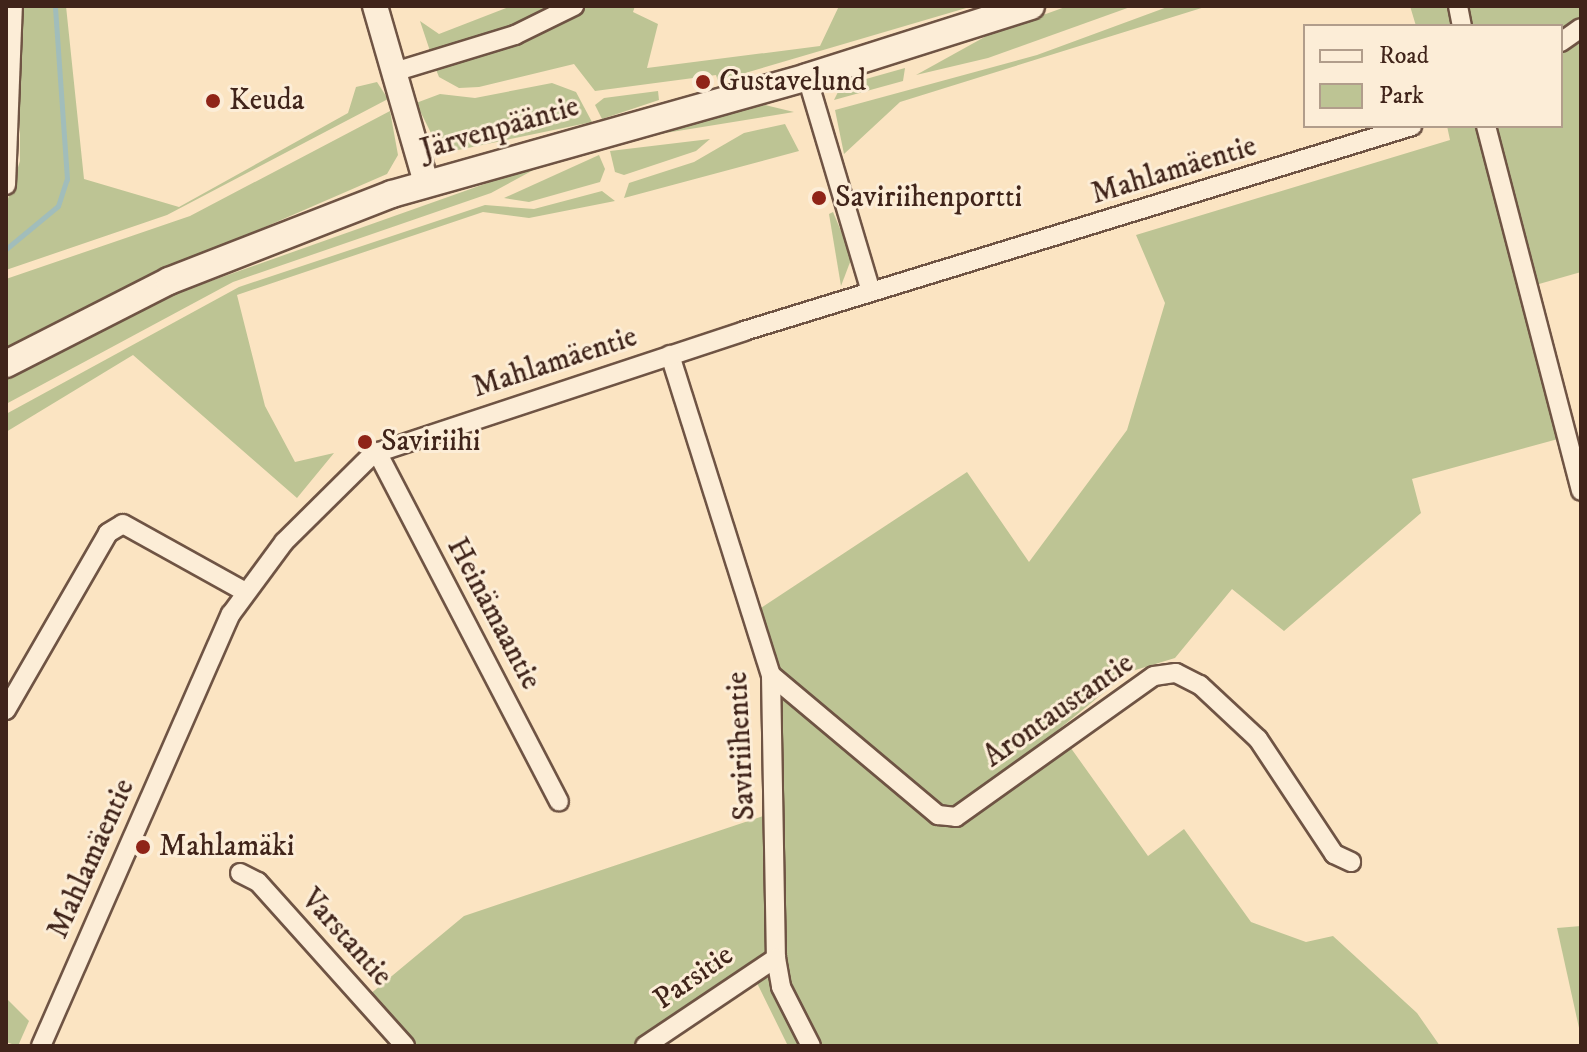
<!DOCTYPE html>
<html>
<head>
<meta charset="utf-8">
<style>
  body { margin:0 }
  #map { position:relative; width:1587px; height:1052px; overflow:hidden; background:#fbe4c2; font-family:"IM FELL DW Pica",serif }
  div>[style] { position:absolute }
  .green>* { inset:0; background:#bdc494 }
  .stream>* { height:5px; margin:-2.5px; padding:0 2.5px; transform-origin:2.5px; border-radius:2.5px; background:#a1bdbb }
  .roads { filter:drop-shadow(2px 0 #6f5444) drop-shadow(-2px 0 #6f5444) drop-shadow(0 2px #6f5444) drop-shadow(0 -2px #6f5444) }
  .minor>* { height:18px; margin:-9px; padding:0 9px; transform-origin:9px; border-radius:9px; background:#fcedd7 }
  .tertiary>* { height:24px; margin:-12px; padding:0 12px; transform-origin:12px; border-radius:12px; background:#fcedd7 }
  .secondary>* { height:26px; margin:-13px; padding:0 13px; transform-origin:13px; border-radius:13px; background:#fcedd7 }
  .dots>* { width:22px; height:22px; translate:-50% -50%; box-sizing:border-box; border:4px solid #fcedd7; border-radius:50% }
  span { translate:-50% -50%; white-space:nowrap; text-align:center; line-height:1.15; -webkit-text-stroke:6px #fcedd7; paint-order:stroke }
  .poi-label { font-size:30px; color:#40241a }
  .left { translate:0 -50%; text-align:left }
  .street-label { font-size:30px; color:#40241a }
  .frame { position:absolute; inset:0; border:8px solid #40241a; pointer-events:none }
  .legend { position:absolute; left:1303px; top:24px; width:260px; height:104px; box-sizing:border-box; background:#fcedd7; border:2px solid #b19d8b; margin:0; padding:10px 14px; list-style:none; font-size:24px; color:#40241a }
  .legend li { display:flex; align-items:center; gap:16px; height:40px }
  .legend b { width:40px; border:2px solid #b19d8b }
</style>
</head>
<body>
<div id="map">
  <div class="green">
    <i style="clip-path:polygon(20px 6px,66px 6px,84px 179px,179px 207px,348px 113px,356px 87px,377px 82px,388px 99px,167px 215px,6px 270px,6px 205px,20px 161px)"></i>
    <i style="clip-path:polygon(511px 6px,555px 6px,509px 28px,430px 51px,420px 21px,439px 34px)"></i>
    <i style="clip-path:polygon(587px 6px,635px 6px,633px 12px,658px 24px,647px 68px,820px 46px,839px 6px,973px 6px,718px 81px,716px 75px,595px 91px,574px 64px,479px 87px,459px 88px,439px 77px,435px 67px,538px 35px)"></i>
    <i style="clip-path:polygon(1068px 6px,1133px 6px,988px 58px,916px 75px,990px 34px)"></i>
    <i style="clip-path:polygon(1170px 6px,1208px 6px,900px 102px,844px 154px,835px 110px,1037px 55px)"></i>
    <i style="clip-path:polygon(1410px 6px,1581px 6px,1581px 272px,1525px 288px,1558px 439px,1412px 479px,1421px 513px,1284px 631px,1232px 589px,1175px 658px,1129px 672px,1058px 730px,1148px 856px,1184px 829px,1251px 922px,1306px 942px,1333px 936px,1417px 1013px,1440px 1046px,788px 1046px,755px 979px,658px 1046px,414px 1046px,369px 995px,464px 916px,778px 811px,758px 610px,967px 472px,1029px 562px,1127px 430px,1165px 303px,1136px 235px,1450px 140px,1447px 126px,1561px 126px,1561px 26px,1416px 26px)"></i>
    <i style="clip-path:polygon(905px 68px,903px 81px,834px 100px,841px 86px)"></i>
    <i style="clip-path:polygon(552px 83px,576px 92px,592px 122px,458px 150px,435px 141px,416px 103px,440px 94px,475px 98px)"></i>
    <i style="clip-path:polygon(658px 91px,659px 100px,602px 119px,595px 105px,604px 98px)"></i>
    <i style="clip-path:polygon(765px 105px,794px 112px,653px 135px,655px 128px)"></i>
    <i style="clip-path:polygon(390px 111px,398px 155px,387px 174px,129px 286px,6px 351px,6px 279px,190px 216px)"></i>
    <i style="clip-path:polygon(785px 124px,799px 151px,624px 198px,629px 183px,694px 162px,744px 133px)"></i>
    <i style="clip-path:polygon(710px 139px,696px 151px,624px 175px,615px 172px,610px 151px)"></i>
    <i style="clip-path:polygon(599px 155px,605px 169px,600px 182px,529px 202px,504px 198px)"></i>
    <i style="clip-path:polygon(552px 160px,491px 193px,233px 282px,6px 404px,6px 378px,149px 303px)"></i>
    <i style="clip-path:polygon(602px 191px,615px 201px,529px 218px,483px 212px,237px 295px,265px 406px,295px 462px,334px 453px,297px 498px,133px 355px,6px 432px,6px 414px,239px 287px,485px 205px,534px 209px)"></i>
    <i style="clip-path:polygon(833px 212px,852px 257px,841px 286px,829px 214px)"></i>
    <i style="clip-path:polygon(1581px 926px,1581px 1037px,1557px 928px)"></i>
    <i style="clip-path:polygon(6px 998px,29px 1021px,18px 1046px,6px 1042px)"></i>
  </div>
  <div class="stream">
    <i style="left:6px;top:249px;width:67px;rotate:-39.6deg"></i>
    <i style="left:58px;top:206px;width:28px;rotate:-72deg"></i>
    <i style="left:67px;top:179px;width:173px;rotate:-94deg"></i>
  </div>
  <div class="roads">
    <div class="minor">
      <i style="left:1458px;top:6px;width:20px;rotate:79deg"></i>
      <i style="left:1561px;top:42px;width:24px;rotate:-35deg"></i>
      <i style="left:394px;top:72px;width:127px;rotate:-17deg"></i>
      <i style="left:515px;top:35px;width:66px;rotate:-26.2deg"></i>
      <i style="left:807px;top:77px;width:224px;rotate:73.4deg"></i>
      <i style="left:1486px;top:126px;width:377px;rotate:75.4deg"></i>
      <i style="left:6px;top:185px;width:179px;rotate:-87.8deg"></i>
      <i style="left:670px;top:355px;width:336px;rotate:72.5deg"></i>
      <i style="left:771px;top:675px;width:283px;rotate:89deg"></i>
      <i style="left:776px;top:958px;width:29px;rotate:80deg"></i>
      <i style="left:781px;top:987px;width:66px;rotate:63deg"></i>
      <i style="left:377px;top:452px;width:394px;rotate:62.5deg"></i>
      <i style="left:771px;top:675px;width:218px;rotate:40deg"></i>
      <i style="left:938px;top:815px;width:18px;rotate:6deg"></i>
      <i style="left:956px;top:817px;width:243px;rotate:-35.5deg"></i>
      <i style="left:1154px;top:676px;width:22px;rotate:-8deg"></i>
      <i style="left:1176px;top:673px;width:27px;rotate:27deg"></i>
      <i style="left:1200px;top:685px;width:79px;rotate:43deg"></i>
      <i style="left:1258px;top:739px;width:138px;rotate:56.5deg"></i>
      <i style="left:1334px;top:854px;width:19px;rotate:25deg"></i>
      <i style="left:6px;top:710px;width:204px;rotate:-60deg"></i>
      <i style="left:108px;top:533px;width:17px;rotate:-31deg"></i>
      <i style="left:123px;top:524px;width:138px;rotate:29deg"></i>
      <i style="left:240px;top:873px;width:20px;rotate:27deg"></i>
      <i style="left:258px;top:882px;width:220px;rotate:48.1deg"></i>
      <i style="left:41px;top:1046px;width:472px;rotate:-66.3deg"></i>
      <i style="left:231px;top:614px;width:89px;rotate:-53.6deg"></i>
      <i style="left:284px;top:542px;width:125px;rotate:-44.7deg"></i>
      <i style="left:373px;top:454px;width:391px;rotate:-18.3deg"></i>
      <i style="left:744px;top:331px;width:699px;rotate:-17.06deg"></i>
      <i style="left:645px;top:1046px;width:158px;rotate:-33.9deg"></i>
    </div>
    <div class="tertiary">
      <i style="left:375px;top:6px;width:184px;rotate:73.9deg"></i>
    </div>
    <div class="secondary">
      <i style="left:6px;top:364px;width:183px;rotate:-27deg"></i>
      <i style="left:169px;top:281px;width:239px;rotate:-21.3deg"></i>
      <i style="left:392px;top:194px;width:431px;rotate:-15.7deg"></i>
      <i style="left:807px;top:77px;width:235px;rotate:-17.6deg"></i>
    </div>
  </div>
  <div class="dots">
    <i style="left:703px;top:82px;background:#8f2418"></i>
    <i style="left:213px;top:101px;background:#8f2418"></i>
    <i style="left:819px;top:198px;background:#8f2418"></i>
    <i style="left:365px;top:442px;background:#8f2418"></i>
    <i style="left:143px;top:847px;background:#8f2418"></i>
  </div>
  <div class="poi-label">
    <span class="left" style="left:719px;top:82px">Gustavelund</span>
    <span class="left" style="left:229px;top:101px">Keuda</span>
    <span class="left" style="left:835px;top:198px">Saviriihenportti</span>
    <span class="left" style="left:381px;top:442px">Saviriihi</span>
    <span class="left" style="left:159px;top:847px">Mahlamäki</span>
  </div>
  <div class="street-label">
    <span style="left:500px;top:129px;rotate:-16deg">Järvenpääntie</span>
    <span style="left:1174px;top:171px;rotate:-17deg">Mahlamäentie</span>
    <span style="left:555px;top:363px;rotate:-18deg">Mahlamäentie</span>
    <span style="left:493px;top:614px;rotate:62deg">Heinämaantie</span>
    <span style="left:1059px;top:711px;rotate:-35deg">Arontaustantie</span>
    <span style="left:742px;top:746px;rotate:-93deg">Saviriihentie</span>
    <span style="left:92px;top:859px;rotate:-66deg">Mahlamäentie</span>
    <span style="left:346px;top:938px;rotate:48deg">Varstantie</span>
    <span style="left:694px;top:978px;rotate:-35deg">Parsitie</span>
  </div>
  <div class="frame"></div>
  <ul class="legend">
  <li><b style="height:10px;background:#fcedd7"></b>Road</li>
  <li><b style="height:22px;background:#bdc494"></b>Park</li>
  </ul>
</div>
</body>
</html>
